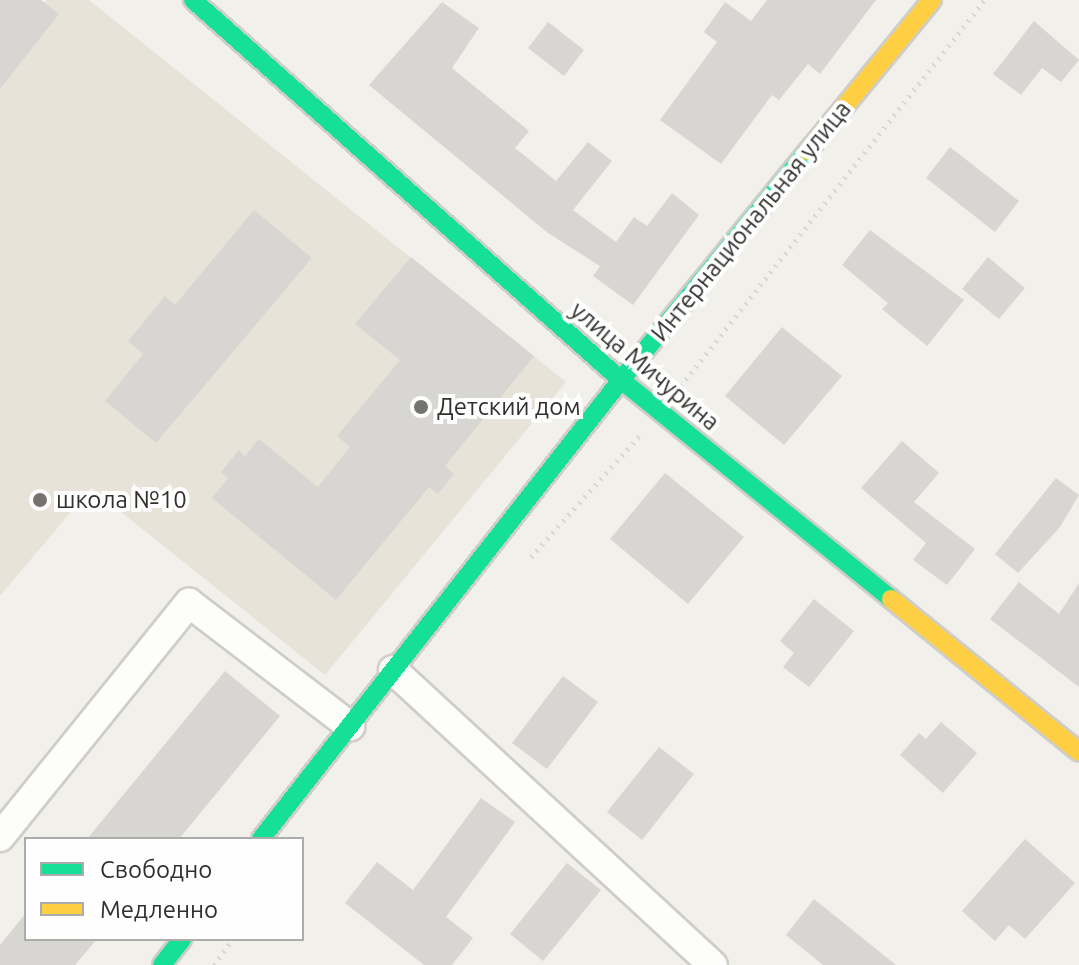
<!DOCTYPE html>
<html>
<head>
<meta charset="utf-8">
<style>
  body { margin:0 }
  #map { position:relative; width:1079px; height:965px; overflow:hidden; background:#f2f0ea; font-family:Ubuntu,sans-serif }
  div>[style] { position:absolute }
  .built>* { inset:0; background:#e8e3d8 }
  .building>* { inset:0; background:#d8d6d2 }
  .path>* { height:5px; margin-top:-2.5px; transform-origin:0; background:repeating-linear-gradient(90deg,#d8d7d6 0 2px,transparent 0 8px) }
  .roads { filter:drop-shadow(2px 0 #cfcdc8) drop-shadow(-2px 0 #cfcdc8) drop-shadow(0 2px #cfcdc8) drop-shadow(0 -2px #cfcdc8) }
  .street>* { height:28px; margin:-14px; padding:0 14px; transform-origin:14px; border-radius:14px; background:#fdfdfc }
  .fast>* { height:18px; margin:-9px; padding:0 9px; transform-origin:9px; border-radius:9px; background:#16e098 }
  .slow>* { height:18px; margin:-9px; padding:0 9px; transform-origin:9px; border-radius:9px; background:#ffcf43 }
  .dots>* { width:22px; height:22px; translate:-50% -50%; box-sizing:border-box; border:4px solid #fefefe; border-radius:50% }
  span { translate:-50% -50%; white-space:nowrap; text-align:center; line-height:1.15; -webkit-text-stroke:8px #fefefe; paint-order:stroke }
  .street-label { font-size:24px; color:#32302d }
  .poi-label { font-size:24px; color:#32302d }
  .left { translate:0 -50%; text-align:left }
  .legend { position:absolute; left:24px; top:837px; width:280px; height:104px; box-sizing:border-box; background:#fefefe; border:2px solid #acacaa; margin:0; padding:10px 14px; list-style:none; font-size:24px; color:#32302d }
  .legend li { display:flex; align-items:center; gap:16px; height:40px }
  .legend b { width:40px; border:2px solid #acacaa }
</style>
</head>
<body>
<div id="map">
  <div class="built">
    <i style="clip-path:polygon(46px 0,89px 0,566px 382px,325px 675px,91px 488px,0 596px,0 57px)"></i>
  </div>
  <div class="building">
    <i style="clip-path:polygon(0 0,41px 0,59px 14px,0 89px)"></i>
    <i style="clip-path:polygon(767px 0,876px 0,820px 74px,808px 64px,779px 100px,772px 95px,721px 164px,660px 120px,717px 42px,704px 32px,725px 2px,751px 21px)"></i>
    <i style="clip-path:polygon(442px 2px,479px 28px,452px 68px,529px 131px,515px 148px,556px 181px,588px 142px,612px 161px,573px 210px,616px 242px,634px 217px,647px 226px,672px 193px,699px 215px,633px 305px,593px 276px,600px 266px,548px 233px,369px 85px)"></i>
    <i style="clip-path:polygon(1034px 21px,1079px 60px,1061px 82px,1042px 68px,1021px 95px,993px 74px)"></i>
    <i style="clip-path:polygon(548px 22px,584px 50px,564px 76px,528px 48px)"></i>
    <i style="clip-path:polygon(950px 147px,1019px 201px,995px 232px,926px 178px)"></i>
    <i style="clip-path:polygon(254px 210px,312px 258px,156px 443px,105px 401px,143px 354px,128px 341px,165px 296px,175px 305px)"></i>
    <i style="clip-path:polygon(870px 230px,964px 300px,927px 346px,882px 309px,888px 303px,842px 265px)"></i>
    <i style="clip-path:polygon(411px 257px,534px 356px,445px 466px,454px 474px,438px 494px,429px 487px,336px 600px,212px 498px,228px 478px,221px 472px,239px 450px,245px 456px,259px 439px,318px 487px,350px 447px,337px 436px,400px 360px,355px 324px)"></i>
    <i style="clip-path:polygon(988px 257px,1025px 288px,999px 319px,962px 289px)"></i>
    <i style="clip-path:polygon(782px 327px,842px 376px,784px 445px,725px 396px)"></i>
    <i style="clip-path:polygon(902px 441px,939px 473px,914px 502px,975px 549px,947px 585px,913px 560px,926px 543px,861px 488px)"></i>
    <i style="clip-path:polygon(665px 473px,744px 537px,688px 604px,610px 539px)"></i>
    <i style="clip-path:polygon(1056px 478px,1079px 495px,1060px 527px,1018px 573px,995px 554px)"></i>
    <i style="clip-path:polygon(1019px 582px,1059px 614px,1079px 583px,1079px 687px,990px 619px)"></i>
    <i style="clip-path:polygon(814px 599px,854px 631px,809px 687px,783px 667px,794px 653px,780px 641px)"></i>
    <i style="clip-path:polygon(225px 671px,280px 716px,179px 839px,87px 839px)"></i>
    <i style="clip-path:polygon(563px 676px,598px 702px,547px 769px,512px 743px)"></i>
    <i style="clip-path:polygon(941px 722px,977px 753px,943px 793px,900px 755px,919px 733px,926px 739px)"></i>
    <i style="clip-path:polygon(659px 747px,694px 774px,642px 840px,607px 812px)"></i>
    <i style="clip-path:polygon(481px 798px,515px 822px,446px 917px,473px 938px,452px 965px,424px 965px,345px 903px,377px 862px,413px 890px)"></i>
    <i style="clip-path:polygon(1025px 839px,1075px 883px,1025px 939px,1009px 925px,995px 941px,962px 911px)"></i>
    <i style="clip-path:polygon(567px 863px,601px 890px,543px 961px,510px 934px)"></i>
    <i style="clip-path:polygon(814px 899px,896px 965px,823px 965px,786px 935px)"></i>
    <i style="clip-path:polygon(26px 913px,26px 939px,97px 939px,75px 965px,0 965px,0 945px)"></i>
  </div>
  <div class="path">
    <i style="left:681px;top:386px;width:491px;rotate:-51.8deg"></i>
    <i style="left:531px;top:557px;width:162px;rotate:-48.2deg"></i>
    <i style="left:214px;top:965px;width:32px;rotate:-54deg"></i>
  </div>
  <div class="roads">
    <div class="street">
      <i style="left:393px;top:670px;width:435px;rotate:42.7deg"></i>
      <i style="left:0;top:837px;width:301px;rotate:-51.1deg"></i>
      <i style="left:189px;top:603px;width:203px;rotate:37.4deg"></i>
    </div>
    <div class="fast">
      <i style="left:193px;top:0;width:572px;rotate:41.6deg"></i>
      <i style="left:621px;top:380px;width:348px;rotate:39deg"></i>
      <i style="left:261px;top:839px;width:583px;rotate:-51.89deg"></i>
      <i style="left:621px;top:380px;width:296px;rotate:-50.8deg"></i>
      <i style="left:162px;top:965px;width:33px;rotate:-52deg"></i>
    </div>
    <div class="slow">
      <i style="left:808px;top:151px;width:195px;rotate:-50.6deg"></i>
      <i style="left:891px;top:599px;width:242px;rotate:39.1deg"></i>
    </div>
  </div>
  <div class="dots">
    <i style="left:421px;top:407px;background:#75736f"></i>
    <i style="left:40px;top:500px;background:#75736f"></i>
  </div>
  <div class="street-label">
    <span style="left:751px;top:221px;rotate:-51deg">Интернациональная улица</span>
    <span style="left:645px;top:366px;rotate:40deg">улица Мичурина</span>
  </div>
  <div class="poi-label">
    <span class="left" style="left:437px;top:407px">Детский дом</span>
    <span class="left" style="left:56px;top:500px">школа №10</span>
  </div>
  <ul class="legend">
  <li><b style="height:10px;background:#16e098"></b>Свободно</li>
  <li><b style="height:10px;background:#ffcf43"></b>Медленно</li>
  </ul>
</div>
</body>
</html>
